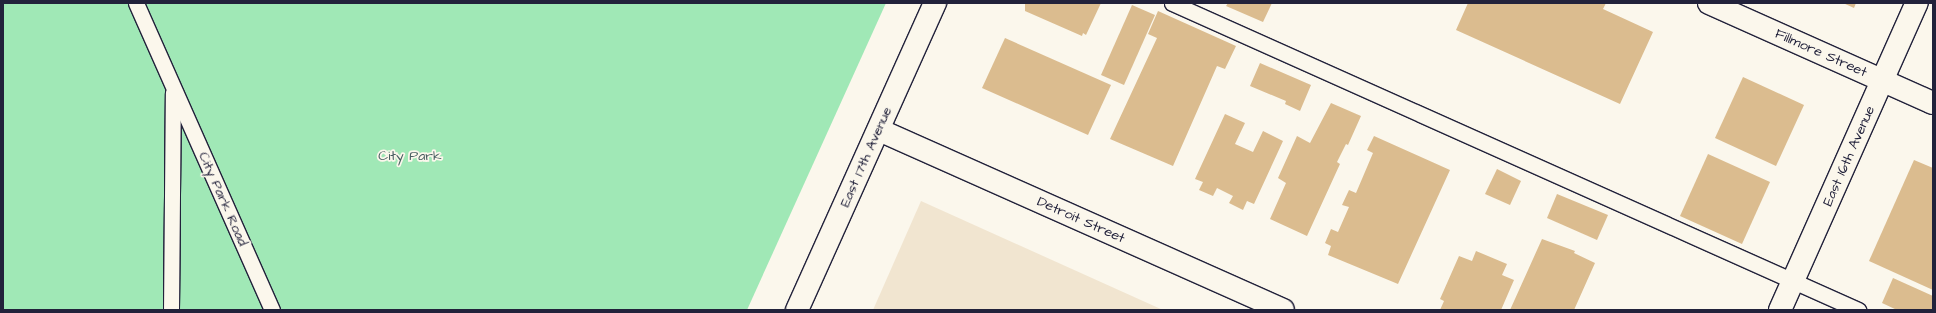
<!DOCTYPE html>
<html>
<head>
<meta charset="utf-8">
<style>
  body { margin:0 }
  #map { position:relative; width:1936px; height:313px; overflow:hidden; background:#fbf7ec; font-family:"Architects Daughter",sans-serif }
  div>[style] { position:absolute }
  .built>* { inset:0; background:#f1e5d0 }
  .green>* { inset:0; background:#a0e8b6 }
  .building>* { inset:0; background:#dbbc8f }
  .roads { filter:drop-shadow(1px 0 #22223b) drop-shadow(-1px 0 #22223b) drop-shadow(0 1px #22223b) drop-shadow(0 -1px #22223b) }
  .service>* { height:15px; margin:-7.5px; padding:0 7.5px; transform-origin:7.5px; border-radius:7.5px; background:#fbf7ec }
  .minor>* { height:22px; margin:-11px; padding:0 11px; transform-origin:11px; border-radius:11px; background:#fbf7ec }
  .tertiary>* { height:22px; margin:-11px; padding:0 11px; transform-origin:11px; border-radius:11px; background:#fbf7ec }
  .secondary>* { height:22px; margin:-11px; padding:0 11px; transform-origin:11px; border-radius:11px; background:#fbf7ec }
  span { translate:-50% -50%; white-space:nowrap; text-align:center; line-height:1.15; -webkit-text-stroke:3.5px #fbf7ec; paint-order:stroke }
  .street-label { font-size:14px; color:#22223b }
  .park-label { font-size:14px; color:#485d60 }
  .frame { position:absolute; inset:0; border:4px solid #22223b; pointer-events:none }
</style>
</head>
<body>
<div id="map">
  <div class="built">
    <i style="clip-path:polygon(921px 201px,1163px 310px,873px 310px)"></i>
  </div>
  <div class="green">
    <i style="clip-path:polygon(3px 3px,886px 3px,747px 310px,3px 310px)"></i>
  </div>
  <div class="building">
    <i style="clip-path:polygon(1025px 3px,1101px 3px,1086px 35px,1083px 33px,1082px 36px,1025px 11px)"></i>
    <i style="clip-path:polygon(1228px 3px,1272px 3px,1263px 22px,1226px 6px)"></i>
    <i style="clip-path:polygon(1468px 3px,1606px 3px,1603px 9px,1653px 32px,1620px 104px,1456px 30px)"></i>
    <i style="clip-path:polygon(1843px 3px,1856px 3px,1854px 8px)"></i>
    <i style="clip-path:polygon(1132px 5px,1155px 15px,1124px 85px,1101px 75px)"></i>
    <i style="clip-path:polygon(1158px 11px,1236px 46px,1225px 69px,1217px 66px,1173px 166px,1110px 139px,1157px 38px,1148px 34px)"></i>
    <i style="clip-path:polygon(1005px 38px,1111px 85px,1088px 135px,982px 88px)"></i>
    <i style="clip-path:polygon(1260px 63px,1311px 85px,1300px 111px,1285px 104px,1286px 101px,1250px 86px)"></i>
    <i style="clip-path:polygon(1743px 77px,1804px 105px,1776px 166px,1715px 138px)"></i>
    <i style="clip-path:polygon(1331px 103px,1361px 116px,1348px 145px,1346px 144px,1337px 162px,1340px 164px,1307px 236px,1270px 219px,1286px 183px,1278px 178px,1297px 136px,1310px 143px)"></i>
    <i style="clip-path:polygon(1225px 114px,1245px 123px,1235px 144px,1253px 152px,1263px 131px,1283px 141px,1254px 204px,1247px 201px,1243px 210px,1229px 203px,1233px 196px,1217px 188px,1213px 196px,1199px 190px,1203px 182px,1195px 179px)"></i>
    <i style="clip-path:polygon(1374px 136px,1450px 170px,1398px 284px,1328px 255px,1331px 246px,1325px 243px,1331px 229px,1338px 232px,1349px 207px,1342px 205px,1349px 190px,1356px 193px,1373px 153px,1367px 150px)"></i>
    <i style="clip-path:polygon(1708px 154px,1770px 182px,1742px 244px,1680px 216px)"></i>
    <i style="clip-path:polygon(1914px 160px,1933px 168px,1933px 290px,1869px 261px)"></i>
    <i style="clip-path:polygon(1497px 169px,1521px 181px,1510px 205px,1485px 194px)"></i>
    <i style="clip-path:polygon(1557px 194px,1608px 215px,1597px 240px,1547px 218px)"></i>
    <i style="clip-path:polygon(1542px 239px,1575px 251px,1574px 253px,1595px 263px,1574px 310px,1510px 310px)"></i>
    <i style="clip-path:polygon(1476px 251px,1507px 264px,1502px 275px,1514px 280px,1501px 310px,1440px 310px,1444px 301px,1440px 299px,1459px 256px,1472px 261px)"></i>
    <i style="clip-path:polygon(1893px 278px,1933px 296px,1933px 310px,1897px 310px,1882px 303px)"></i>
  </div>
  <div class="roads">
    <div class="service">
      <i style="left:136px;top:3px;width:336px;rotate:66.1deg"></i>
      <i style="left:1172px;top:3px;width:752px;rotate:24.11deg"></i>
      <i style="left:171px;top:310px;width:217px;rotate:-89.5deg"></i>
    </div>
    <div class="minor">
      <i style="left:879px;top:130px;width:442px;rotate:24deg"></i>
      <i style="left:1780px;top:310px;width:336px;rotate:-66deg"></i>
    </div>
    <div class="tertiary">
      <i style="left:1709px;top:3px;width:245px;rotate:24.1deg"></i>
    </div>
    <div class="secondary">
      <i style="left:797px;top:310px;width:337px;rotate:-65.8deg"></i>
    </div>
  </div>
  <div class="street-label">
    <span style="left:1821px;top:53px;rotate:24deg">Fillmore Street</span>
    <span style="left:1849px;top:156px;rotate:-66deg">East 16th Avenue</span>
    <span style="left:866px;top:157px;rotate:-66deg">East 17th Avenue</span>
    <span style="left:223px;top:199px;rotate:66deg">City Park Road</span>
    <span style="left:1081px;top:220px;rotate:24deg">Detroit Street</span>
  </div>
  <div class="park-label">
    <span style="left:410px;top:156px">City Park</span>
  </div>
  <div class="frame"></div>
</div>
</body>
</html>
